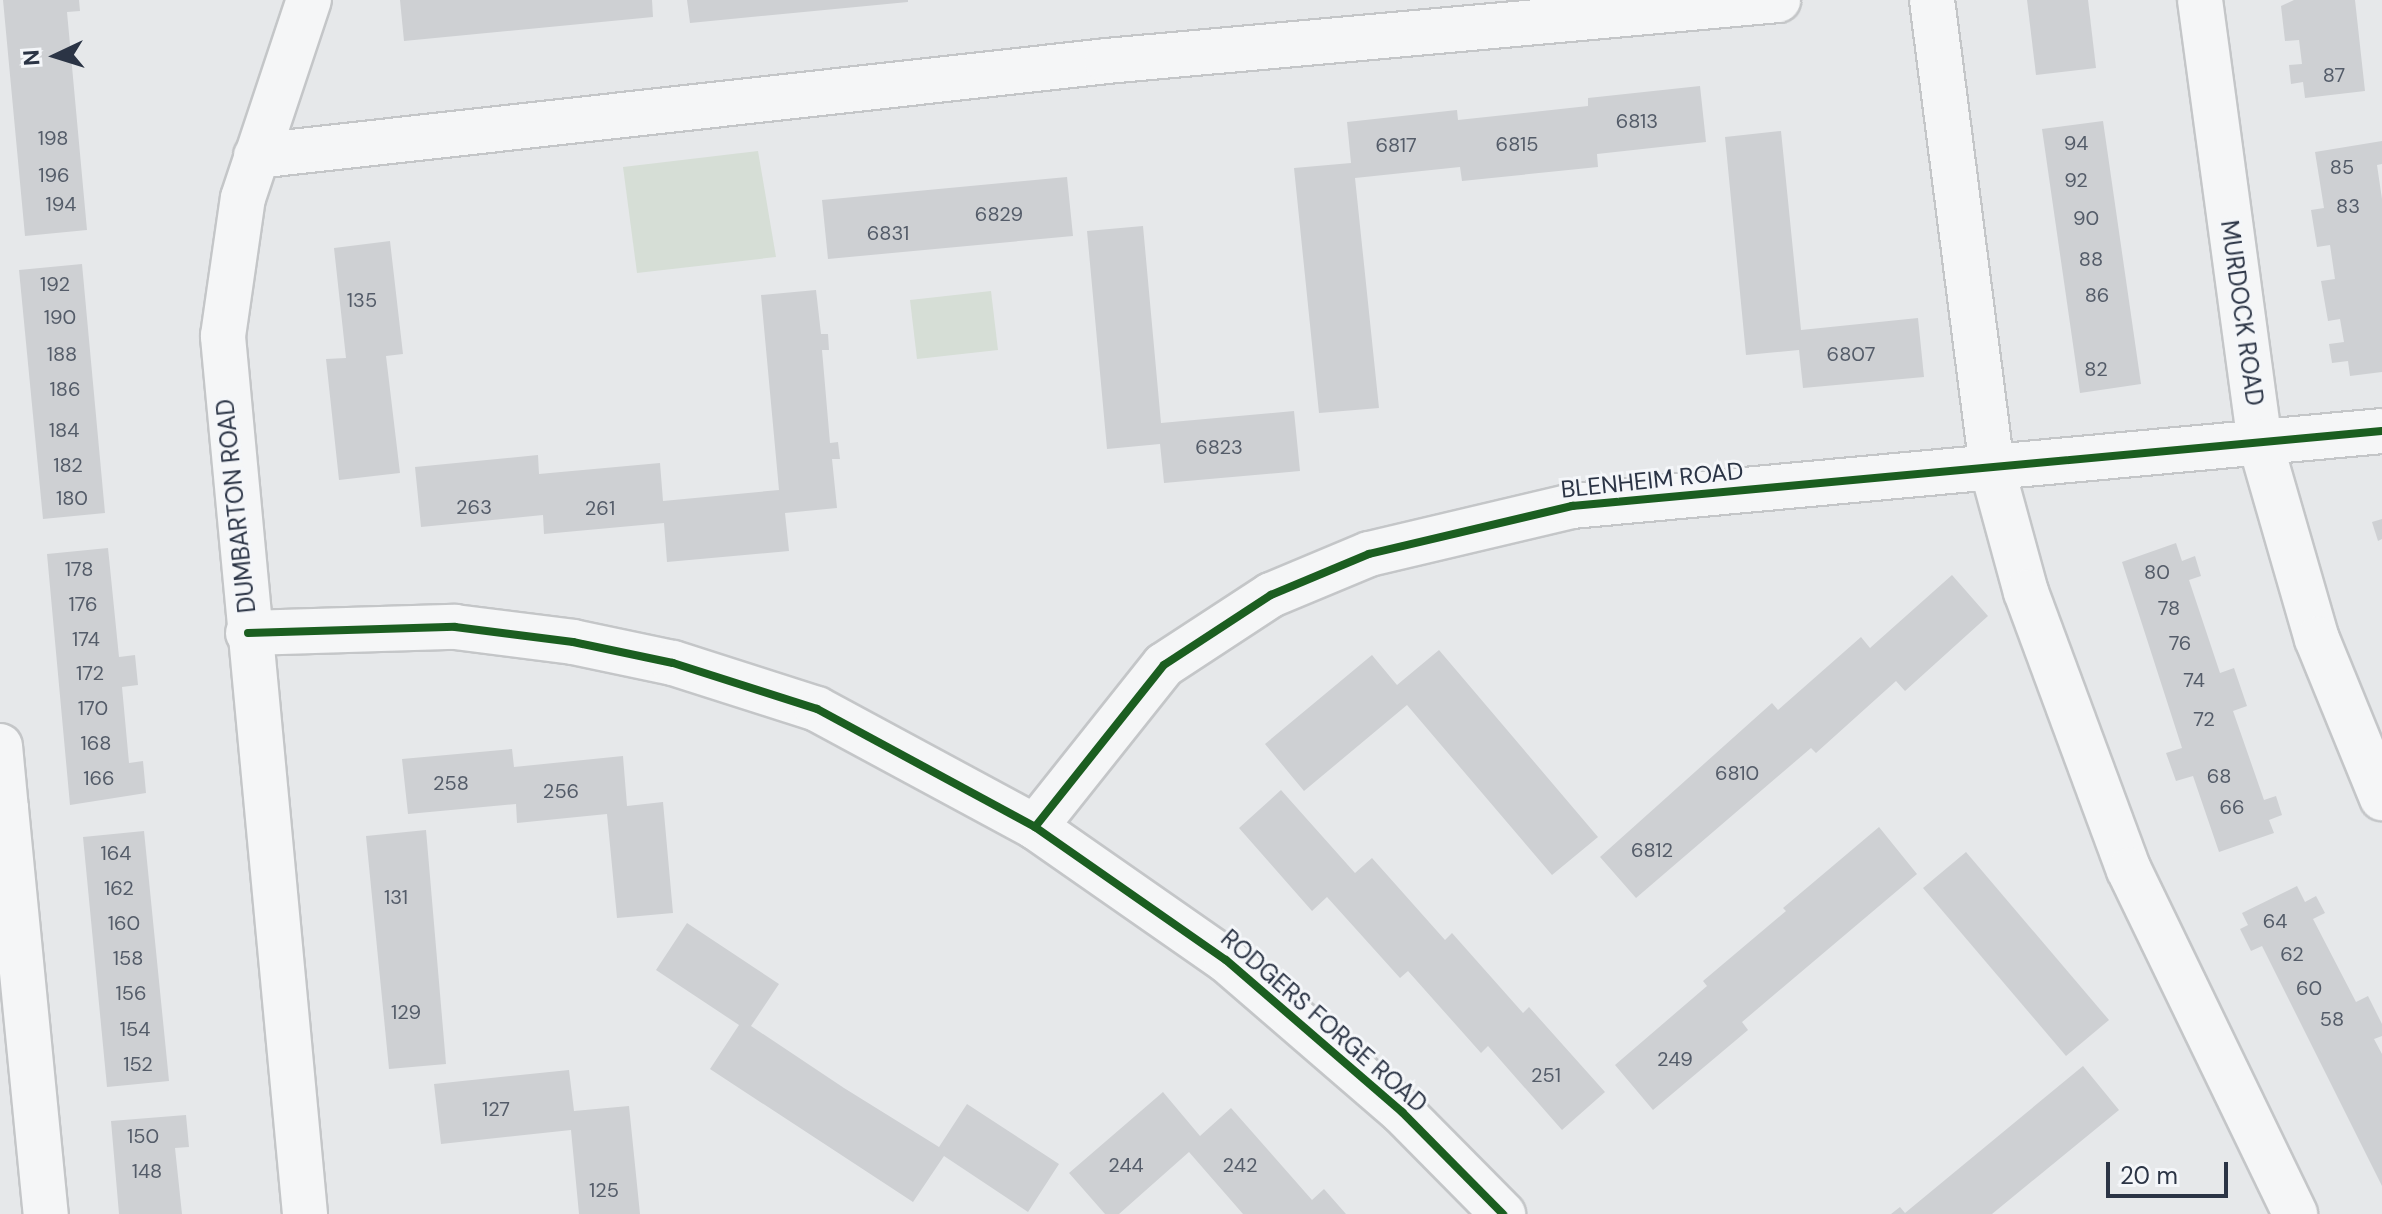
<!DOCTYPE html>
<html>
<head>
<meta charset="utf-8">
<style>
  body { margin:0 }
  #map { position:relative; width:2382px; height:1214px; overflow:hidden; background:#e6e8ea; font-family:"DM Sans",sans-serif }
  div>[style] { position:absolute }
  .green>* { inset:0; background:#d6ded6 }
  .building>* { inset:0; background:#ced0d3 }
  .roads { filter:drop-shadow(2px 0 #c4c6c8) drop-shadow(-2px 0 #c4c6c8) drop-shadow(0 2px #c4c6c8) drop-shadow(0 -2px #c4c6c8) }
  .minor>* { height:44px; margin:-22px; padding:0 22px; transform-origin:22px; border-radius:22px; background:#f5f6f7 }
  .cycleway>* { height:8px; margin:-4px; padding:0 4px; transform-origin:4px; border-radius:4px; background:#1b5e20 }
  span { translate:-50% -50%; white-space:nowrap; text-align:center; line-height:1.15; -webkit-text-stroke:6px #f4f6f9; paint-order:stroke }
  .number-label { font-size:20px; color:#545c69 }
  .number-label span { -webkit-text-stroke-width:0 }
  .street-label { font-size:24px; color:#2b3445 }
  .north { position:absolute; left:16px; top:16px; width:80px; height:80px; -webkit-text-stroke:6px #f4f6f9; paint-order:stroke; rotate:266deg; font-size:22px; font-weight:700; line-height:32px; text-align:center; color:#2b3445 }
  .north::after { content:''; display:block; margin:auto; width:28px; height:36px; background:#2b3445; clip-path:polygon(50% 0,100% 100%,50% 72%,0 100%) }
  .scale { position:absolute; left:2106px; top:1162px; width:122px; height:36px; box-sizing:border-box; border:4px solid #2b3445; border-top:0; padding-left:10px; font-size:24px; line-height:28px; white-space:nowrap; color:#2b3445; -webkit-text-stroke:6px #f4f6f9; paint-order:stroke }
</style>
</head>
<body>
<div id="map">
  <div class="green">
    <i style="clip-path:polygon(758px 151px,776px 257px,637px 273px,623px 167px)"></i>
    <i style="clip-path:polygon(991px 291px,998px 350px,917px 359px,910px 300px)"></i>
  </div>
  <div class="building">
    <i style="clip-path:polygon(3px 0,79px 0,80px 11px,67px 12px,87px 230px,25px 236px)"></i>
    <i style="clip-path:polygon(400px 0,652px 0,653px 17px,404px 41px)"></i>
    <i style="clip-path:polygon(687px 0,908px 0,908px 2px,690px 23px)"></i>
    <i style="clip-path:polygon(2027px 0,2088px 0,2096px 68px,2036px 75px)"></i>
    <i style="clip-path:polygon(2294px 0,2355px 0,2365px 91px,2305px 98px,2303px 82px,2291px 84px,2289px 65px,2302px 64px,2299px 40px,2285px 41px,2281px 6px)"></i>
    <i style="clip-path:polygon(1700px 86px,1706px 142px,1597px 154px,1598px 167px,1462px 181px,1460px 167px,1355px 178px,1379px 408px,1319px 413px,1294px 168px,1351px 163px,1347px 122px,1457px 110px,1458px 120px,1588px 106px,1588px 98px)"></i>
    <i style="clip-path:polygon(2103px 121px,2141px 384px,2080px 393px,2042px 129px)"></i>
    <i style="clip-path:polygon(1781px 131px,1801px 330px,1918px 318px,1924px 377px,1803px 388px,1799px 350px,1746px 355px,1725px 137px)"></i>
    <i style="clip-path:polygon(2382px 141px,2382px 164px,2377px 165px,2382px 199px,2382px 372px,2350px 376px,2348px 361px,2332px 363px,2329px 344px,2344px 342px,2340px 319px,2328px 321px,2321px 281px,2335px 279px,2330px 245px,2317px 247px,2311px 210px,2324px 208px,2315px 152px)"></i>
    <i style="clip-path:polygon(1067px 177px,1073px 236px,828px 259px,822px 200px)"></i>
    <i style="clip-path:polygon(1143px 226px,1161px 423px,1294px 411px,1300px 471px,1164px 483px,1160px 444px,1107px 449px,1087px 231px)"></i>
    <i style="clip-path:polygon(390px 241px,403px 354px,386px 356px,400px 473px,339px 480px,326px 359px,346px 358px,334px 248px)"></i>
    <i style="clip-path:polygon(82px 264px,105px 513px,43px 519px,19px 270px)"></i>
    <i style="clip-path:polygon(816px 290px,821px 334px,828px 334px,829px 350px,822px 350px,830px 443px,838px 442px,839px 451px,840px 459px,832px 459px,837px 508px,785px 513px,789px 551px,667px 562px,664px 523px,544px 534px,543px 515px,421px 527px,415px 467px,538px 455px,539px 474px,660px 463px,663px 501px,779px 490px,761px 295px)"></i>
    <i style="clip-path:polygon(2382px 519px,2382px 539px,2378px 541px,2372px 522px)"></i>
    <i style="clip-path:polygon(2176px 543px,2182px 561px,2195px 556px,2201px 576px,2189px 580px,2220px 673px,2234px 668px,2247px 706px,2233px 711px,2264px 800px,2276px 796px,2282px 815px,2269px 820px,2274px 833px,2219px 852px,2193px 776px,2176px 781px,2166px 753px,2182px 748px,2122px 562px)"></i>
    <i style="clip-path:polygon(108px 548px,119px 657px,135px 655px,138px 685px,122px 687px,129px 763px,143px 761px,146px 793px,70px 805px,47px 554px)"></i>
    <i style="clip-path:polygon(1952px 575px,1988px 616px,1905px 691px,1896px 681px,1816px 753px,1811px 748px,1636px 898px,1600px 857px,1772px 703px,1778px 710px,1861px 637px,1870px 648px)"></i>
    <i style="clip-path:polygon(1439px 650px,1598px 837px,1552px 875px,1407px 705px,1304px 791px,1265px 744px,1372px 655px,1397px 685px)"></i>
    <i style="clip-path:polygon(512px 749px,514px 767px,623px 756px,627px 806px,663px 802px,673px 913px,617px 918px,607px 814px,517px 823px,516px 804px,408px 814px,402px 759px)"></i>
    <i style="clip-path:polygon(1281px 790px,1355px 873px,1372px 858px,1445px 940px,1452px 933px,1523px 1013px,1529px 1007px,1605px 1092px,1562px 1130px,1488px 1046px,1481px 1053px,1408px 971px,1400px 978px,1327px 897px,1312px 911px,1239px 828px)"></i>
    <i style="clip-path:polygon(1879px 827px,1917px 874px,1742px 1022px,1748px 1030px,1653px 1110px,1615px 1065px,1707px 986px,1703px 981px,1786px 911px,1783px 908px)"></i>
    <i style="clip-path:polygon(426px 830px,446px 1064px,389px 1069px,366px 836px)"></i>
    <i style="clip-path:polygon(144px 831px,169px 1081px,107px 1087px,83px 837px)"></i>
    <i style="clip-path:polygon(1966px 852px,2109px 1020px,2066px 1056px,1923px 888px)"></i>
    <i style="clip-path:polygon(2297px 886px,2305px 902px,2316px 896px,2325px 913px,2313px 919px,2356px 1002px,2368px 996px,2382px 1024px,2382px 1036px,2374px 1039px,2382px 1054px,2382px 1186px,2262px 946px,2251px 951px,2240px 929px,2248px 925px,2242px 913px)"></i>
    <i style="clip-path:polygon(687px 923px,779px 984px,751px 1026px,844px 1088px,939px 1147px,967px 1104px,1059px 1164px,1028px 1212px,944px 1156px,913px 1202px,710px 1069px,739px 1025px,656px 970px)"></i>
    <i style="clip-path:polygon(2083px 1066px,2119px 1110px,1992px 1214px,1891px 1214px,1900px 1207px,1905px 1213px)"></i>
    <i style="clip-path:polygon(569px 1070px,574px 1111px,629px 1106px,640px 1214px,579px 1214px,571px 1130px,441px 1144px,434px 1084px)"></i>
    <i style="clip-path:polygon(1163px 1092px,1200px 1136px,1231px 1108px,1312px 1200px,1324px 1189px,1346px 1214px,1243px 1214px,1189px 1152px,1119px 1214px,1105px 1214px,1069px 1173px)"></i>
    <i style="clip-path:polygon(186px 1115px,189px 1147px,175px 1148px,182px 1214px,119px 1214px,111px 1121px)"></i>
  </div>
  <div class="roads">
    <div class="minor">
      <i style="left:1932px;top:0;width:472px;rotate:82.7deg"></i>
      <i style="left:1992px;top:468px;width:129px;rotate:74.7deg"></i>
      <i style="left:2026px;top:592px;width:296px;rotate:69.7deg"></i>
      <i style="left:2129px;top:870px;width:382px;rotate:64.2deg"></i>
      <i style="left:2200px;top:0;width:446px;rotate:82.3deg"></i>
      <i style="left:2260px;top:442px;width:205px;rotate:73.9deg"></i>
      <i style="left:2317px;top:639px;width:172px;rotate:67.8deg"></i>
      <i style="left:256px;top:156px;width:856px;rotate:-6.37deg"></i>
      <i style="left:1107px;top:61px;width:674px;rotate:-5.19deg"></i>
      <i style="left:248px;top:633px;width:207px;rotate:-1.7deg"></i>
      <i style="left:455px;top:627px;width:119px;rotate:7.2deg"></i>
      <i style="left:573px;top:642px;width:102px;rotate:11.9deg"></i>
      <i style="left:673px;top:663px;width:151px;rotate:17.7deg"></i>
      <i style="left:817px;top:709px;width:248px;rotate:28.4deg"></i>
      <i style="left:1035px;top:827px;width:233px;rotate:34.9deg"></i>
      <i style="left:1226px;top:960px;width:233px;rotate:40.8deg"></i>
      <i style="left:1402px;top:1112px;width:144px;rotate:45.3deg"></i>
      <i style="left:0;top:746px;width:63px;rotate:84.6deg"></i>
      <i style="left:6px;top:809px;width:6px;rotate:-171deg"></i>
      <i style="left:6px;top:809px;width:407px;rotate:84.4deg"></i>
      <i style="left:1035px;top:827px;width:207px;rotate:-51.5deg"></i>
      <i style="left:1164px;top:665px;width:128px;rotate:-33.2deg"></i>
      <i style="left:1271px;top:595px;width:106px;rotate:-22.7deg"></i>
      <i style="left:1369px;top:554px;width:209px;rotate:-13.3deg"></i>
      <i style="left:1572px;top:506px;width:813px;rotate:-5.29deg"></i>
      <i style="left:305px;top:1214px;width:882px;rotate:-95.34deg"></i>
      <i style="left:223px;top:336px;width:139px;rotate:-81.8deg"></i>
      <i style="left:243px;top:198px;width:209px;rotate:-71.6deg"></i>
    </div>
  </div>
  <div class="cycleway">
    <i style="left:248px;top:633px;width:207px;rotate:-1.7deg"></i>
    <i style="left:455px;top:627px;width:119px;rotate:7.2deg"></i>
    <i style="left:573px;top:642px;width:102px;rotate:11.9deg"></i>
    <i style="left:673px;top:663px;width:151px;rotate:17.7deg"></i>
    <i style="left:817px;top:709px;width:248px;rotate:28.4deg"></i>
    <i style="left:1035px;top:827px;width:233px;rotate:34.9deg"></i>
    <i style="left:1226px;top:960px;width:233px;rotate:40.8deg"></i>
    <i style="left:1402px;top:1112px;width:144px;rotate:45.3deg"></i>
    <i style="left:1035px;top:827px;width:207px;rotate:-51.5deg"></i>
    <i style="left:1164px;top:665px;width:128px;rotate:-33.2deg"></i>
    <i style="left:1271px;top:595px;width:106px;rotate:-22.7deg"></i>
    <i style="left:1369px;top:554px;width:209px;rotate:-13.3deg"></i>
    <i style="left:1572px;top:506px;width:813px;rotate:-5.29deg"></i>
  </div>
  <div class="number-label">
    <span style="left:2334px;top:75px">87</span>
    <span style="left:1637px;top:121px">6813</span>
    <span style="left:53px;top:138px">198</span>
    <span style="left:2076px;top:143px">94</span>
    <span style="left:1517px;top:144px">6815</span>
    <span style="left:1396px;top:145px">6817</span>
    <span style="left:2342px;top:167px">85</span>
    <span style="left:54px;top:175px">196</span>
    <span style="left:2076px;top:180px">92</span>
    <span style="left:61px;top:204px">194</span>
    <span style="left:2348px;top:206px">83</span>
    <span style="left:999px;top:214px">6829</span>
    <span style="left:2086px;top:218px">90</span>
    <span style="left:888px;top:233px">6831</span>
    <span style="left:2091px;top:259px">88</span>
    <span style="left:55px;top:284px">192</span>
    <span style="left:2097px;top:295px">86</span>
    <span style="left:362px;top:300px">135</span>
    <span style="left:60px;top:317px">190</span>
    <span style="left:62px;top:354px">188</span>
    <span style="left:1851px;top:354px">6807</span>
    <span style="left:2096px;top:369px">82</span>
    <span style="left:65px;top:389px">186</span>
    <span style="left:64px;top:430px">184</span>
    <span style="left:1219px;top:447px">6823</span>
    <span style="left:68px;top:465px">182</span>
    <span style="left:72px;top:498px">180</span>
    <span style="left:474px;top:507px">263</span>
    <span style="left:600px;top:508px">261</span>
    <span style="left:79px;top:569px">178</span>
    <span style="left:2157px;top:572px">80</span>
    <span style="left:83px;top:604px">176</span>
    <span style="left:2169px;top:608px">78</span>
    <span style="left:86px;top:639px">174</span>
    <span style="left:2180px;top:643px">76</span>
    <span style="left:90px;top:673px">172</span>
    <span style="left:2194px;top:680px">74</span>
    <span style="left:93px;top:708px">170</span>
    <span style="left:2204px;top:719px">72</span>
    <span style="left:96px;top:743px">168</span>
    <span style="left:1737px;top:773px">6810</span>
    <span style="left:2219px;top:776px">68</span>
    <span style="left:99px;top:778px">166</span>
    <span style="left:451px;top:783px">258</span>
    <span style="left:561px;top:791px">256</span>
    <span style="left:2232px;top:807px">66</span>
    <span style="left:1652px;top:850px">6812</span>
    <span style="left:116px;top:853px">164</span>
    <span style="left:119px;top:888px">162</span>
    <span style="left:396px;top:897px">131</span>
    <span style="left:2275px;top:921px">64</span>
    <span style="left:124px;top:923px">160</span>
    <span style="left:2292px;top:954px">62</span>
    <span style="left:128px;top:958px">158</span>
    <span style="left:2309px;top:988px">60</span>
    <span style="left:131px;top:993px">156</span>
    <span style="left:406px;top:1012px">129</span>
    <span style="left:2332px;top:1019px">58</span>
    <span style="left:135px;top:1029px">154</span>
    <span style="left:1675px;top:1059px">249</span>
    <span style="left:138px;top:1064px">152</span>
    <span style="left:1546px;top:1075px">251</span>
    <span style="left:496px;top:1109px">127</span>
    <span style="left:143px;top:1136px">150</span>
    <span style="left:1126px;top:1165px">244</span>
    <span style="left:1240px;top:1165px">242</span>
    <span style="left:147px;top:1171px">148</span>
    <span style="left:604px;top:1190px">125</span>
  </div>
  <div class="street-label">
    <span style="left:2242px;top:313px;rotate:82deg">MURDOCK ROAD</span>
    <span style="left:1652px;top:480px;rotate:-6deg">BLENHEIM ROAD</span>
    <span style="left:236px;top:506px;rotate:-96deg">DUMBARTON ROAD</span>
    <span style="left:1324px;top:1021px;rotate:41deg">RODGERS FORGE ROAD</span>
  </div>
  <div class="north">N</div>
  <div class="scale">20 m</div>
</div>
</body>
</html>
